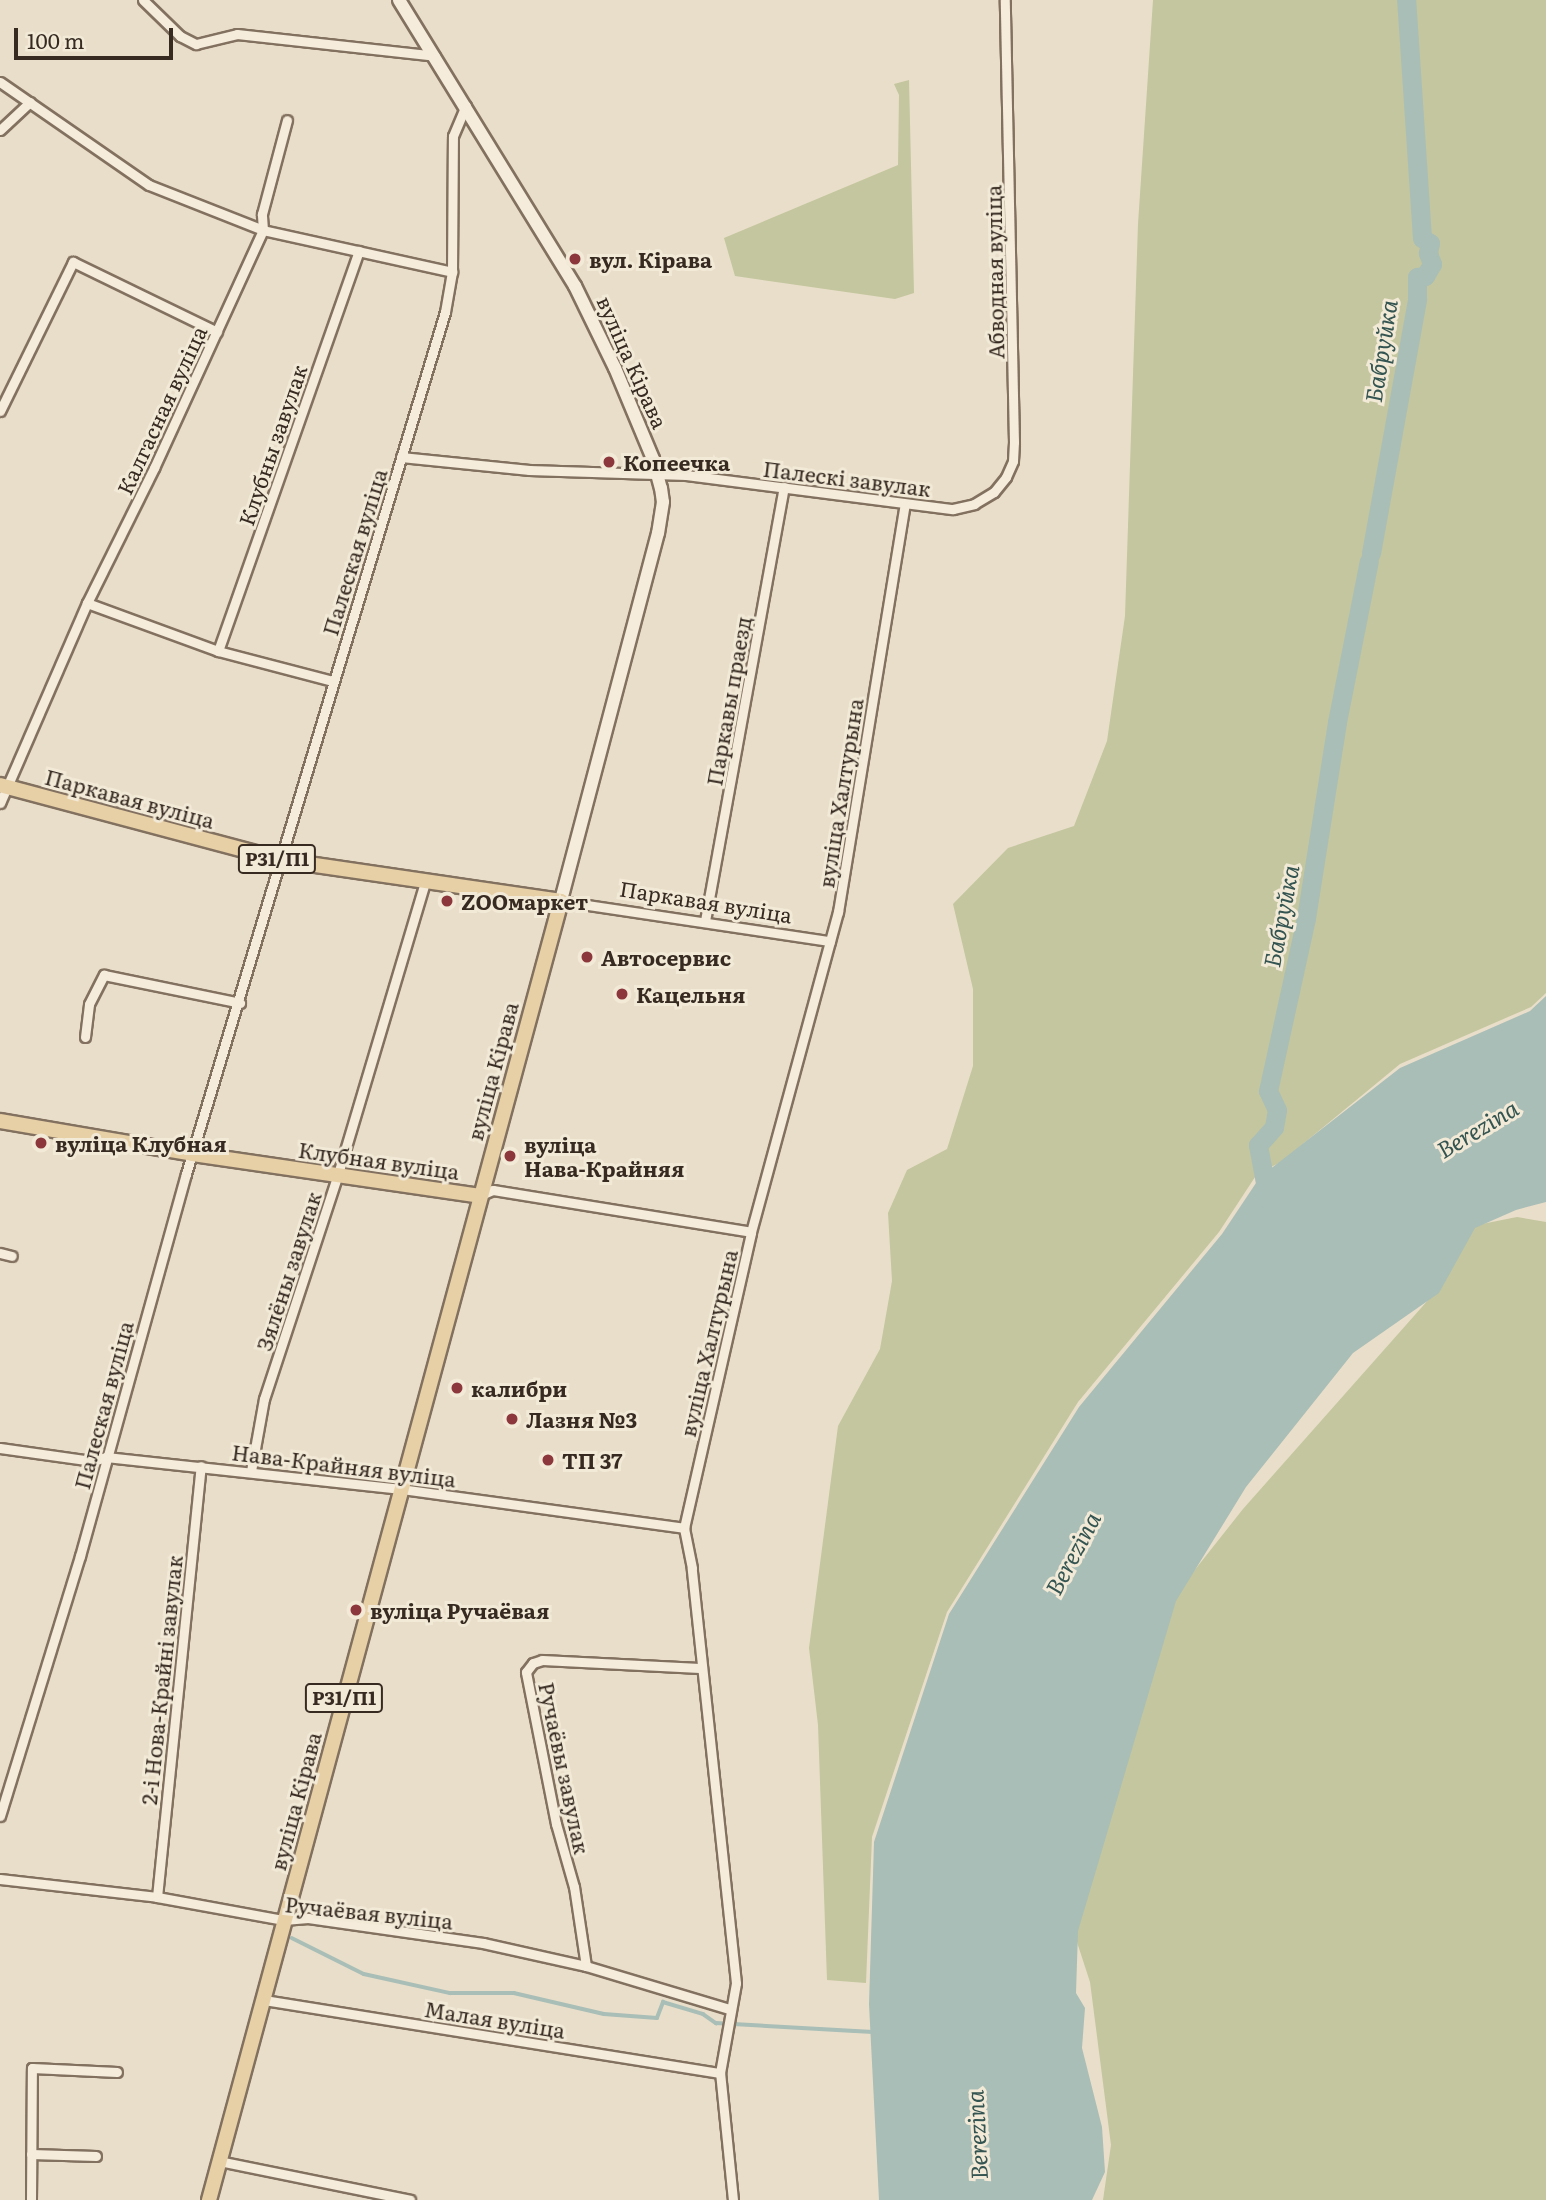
<!DOCTYPE html>
<html>
<head>
<meta charset="utf-8">
<style>
  body { margin:0 }
  #map { position:relative; width:1546px; height:2200px; overflow:hidden; background:#e9dec9; font-family:Literata,serif }
  div>[style] { position:absolute }
  .green>* { inset:0; background:#c3c69e }
  .water>* { inset:0; background:#a9beb7 }
  .stream>* { height:3.5px; margin:-1.75px; padding:0 1.75px; transform-origin:1.75px; border-radius:1.75px; background:#a9beb7 }
  .river>* { height:19px; margin:-9.5px; padding:0 9.5px; transform-origin:9.5px; border-radius:9.5px; background:#a9beb7 }
  .roads { filter:drop-shadow(2px 0 #837160) drop-shadow(-2px 0 #837160) drop-shadow(0 2px #837160) drop-shadow(0 -2px #837160) }
  .street>* { height:9px; margin:-4.5px; padding:0 4.5px; transform-origin:4.5px; border-radius:4.5px; background:#f5ecdb }
  .secondary>* { height:12px; margin:-6px; padding:0 6px; transform-origin:6px; border-radius:6px; background:#f5ecdb }
  .primary>* { height:14px; margin:-7px; padding:0 7px; transform-origin:7px; border-radius:7px; background:#e7d0a6 }
  .dots>* { width:19px; height:19px; translate:-50% -50%; box-sizing:border-box; border:4px solid #f2e9d7; border-radius:50% }
  span { translate:-50% -50%; white-space:nowrap; text-align:center; line-height:1.15; -webkit-text-stroke:6px #f2e9d7; paint-order:stroke }
  .shield-label span { padding:2px 5px; background:#f2e9d7; border:2px solid; border-radius:5px; -webkit-text-stroke-width:0 }
  .shield-label { font-size:19px; color:#362a21; font-weight:700 }
  .poi-label { font-size:21px; color:#362a21; font-weight:700 }
  .left { translate:0 -50%; text-align:left }
  .street-label { font-size:21px; color:#362a21 }
  .water-label { font-size:23px; color:#335450; font-style:italic }
  .scale { position:absolute; left:14px; top:28px; width:159px; height:32px; box-sizing:border-box; border:4px solid #362a21; border-top:0; padding-left:9px; font-size:21px; line-height:24px; white-space:nowrap; color:#362a21; -webkit-text-stroke:5px #f2e9d7; paint-order:stroke }
</style>
</head>
<body>
<div id="map">
  <div class="green">
    <i style="clip-path:polygon(1153px 0,1546px 0,1546px 993px,1531px 1007px,1400px 1064px,1281px 1162px,1257px 1174px,1219px 1232px,1078px 1402px,947px 1612px,872px 1837px,866px 1983px,827px 1980px,818px 1725px,809px 1648px,838px 1426px,880px 1349px,892px 1281px,888px 1213px,907px 1170px,947px 1149px,973px 1066px,973px 989px,953px 904px,1008px 848px,1074px 826px,1107px 741px,1125px 616px,1138px 224px)"></i>
    <i style="clip-path:polygon(909px 80px,914px 293px,895px 299px,735px 276px,724px 238px,898px 165px,899px 95px,894px 84px)"></i>
    <i style="clip-path:polygon(1517px 1217px,1546px 1222px,1546px 2200px,1103px 2200px,1111px 2145px,1090px 1982px,1074px 1933px,1171px 1600px,1243px 1509px,1437px 1290px,1472px 1226px)"></i>
  </div>
  <div class="water">
    <i style="clip-path:polygon(1546px 996px,1546px 1202px,1516px 1210px,1475px 1228px,1439px 1293px,1353px 1353px,1246px 1487px,1176px 1601px,1078px 1931px,1076px 1993px,1085px 2008px,1082px 2048px,1102px 2127px,1105px 2172px,1092px 2200px,879px 2200px,869px 2004px,874px 1842px,949px 1614px,1079px 1407px,1222px 1234px,1260px 1177px,1400px 1068px,1530px 1011px)"></i>
  </div>
  <div class="stream">
    <i style="left:292px;top:1938px;width:80px;rotate:26.6deg"></i>
    <i style="left:364px;top:1974px;width:88px;rotate:12.5deg"></i>
    <i style="left:450px;top:1993px;width:64px"></i>
    <i style="left:514px;top:1993px;width:92px;rotate:13.1deg"></i>
    <i style="left:604px;top:2014px;width:53px;rotate:4.3deg"></i>
    <i style="left:657px;top:2018px;width:17px;rotate:-69deg"></i>
    <i style="left:663px;top:2002px;width:42px;rotate:16.7deg"></i>
    <i style="left:703px;top:2014px;width:16px;rotate:35deg"></i>
    <i style="left:716px;top:2023px;width:157px;rotate:3.3deg"></i>
  </div>
  <div class="river">
    <i style="left:1371px;top:553px;width:258px;rotate:-79.7deg"></i>
    <i style="left:1417px;top:299px;width:22px;rotate:-90deg"></i>
    <i style="left:1417px;top:277px;width:8px;rotate:-7deg"></i>
    <i style="left:1425px;top:276px;width:14px;rotate:-60deg"></i>
    <i style="left:1432px;top:264px;width:12px;rotate:-110deg"></i>
    <i style="left:1428px;top:253px;width:10px;rotate:-79deg"></i>
    <i style="left:1430px;top:243px;width:9px;rotate:-148deg"></i>
    <i style="left:1422px;top:238px;width:239px;rotate:-93.8deg"></i>
    <i style="left:1268px;top:1199px;width:55px;rotate:-100.5deg"></i>
    <i style="left:1258px;top:1145px;width:24px;rotate:-48deg"></i>
    <i style="left:1274px;top:1127px;width:17px;rotate:-80deg"></i>
    <i style="left:1277px;top:1110px;width:21px;rotate:-115deg"></i>
    <i style="left:1268px;top:1091px;width:177px;rotate:-77.6deg"></i>
    <i style="left:1306px;top:918px;width:198px;rotate:-81deg"></i>
    <i style="left:1337px;top:722px;width:164px;rotate:-78.8deg"></i>
  </div>
  <div class="roads">
    <div class="street">
      <i style="left:143px;top:0;width:52px;rotate:44.2deg"></i>
      <i style="left:180px;top:36px;width:18px;rotate:27deg"></i>
      <i style="left:196px;top:44px;width:42px;rotate:-13.7deg"></i>
      <i style="left:237px;top:34px;width:199px;rotate:6.3deg"></i>
      <i style="left:0;top:82px;width:181px;rotate:34.7deg"></i>
      <i style="left:149px;top:185px;width:123px;rotate:21.5deg"></i>
      <i style="left:263px;top:230px;width:194px;rotate:12.5deg"></i>
      <i style="left:0;top:130px;width:41px;rotate:-43deg"></i>
      <i style="left:0;top:411px;width:166px;rotate:-63.9deg"></i>
      <i style="left:73px;top:262px;width:160px;rotate:25.9deg"></i>
      <i style="left:401px;top:457px;width:129px;rotate:5.8deg"></i>
      <i style="left:529px;top:470px;width:157px;rotate:1.8deg"></i>
      <i style="left:686px;top:475px;width:269px;rotate:7.3deg"></i>
      <i style="left:953px;top:509px;width:22px;rotate:-13deg"></i>
      <i style="left:974px;top:504px;width:23px;rotate:-31deg"></i>
      <i style="left:994px;top:492px;width:19px;rotate:-51deg"></i>
      <i style="left:1006px;top:477px;width:17px;rotate:-66deg"></i>
      <i style="left:1013px;top:461px;width:19px;rotate:-87deg"></i>
      <i style="left:1014px;top:442px;width:442px;rotate:-91.2deg"></i>
      <i style="left:87px;top:603px;width:140px;rotate:20.1deg"></i>
      <i style="left:218px;top:651px;width:118px;rotate:14.7deg"></i>
      <i style="left:218px;top:651px;width:424px;rotate:-70.6deg"></i>
      <i style="left:0;top:803px;width:218px;rotate:-66.5deg"></i>
      <i style="left:87px;top:603px;width:151px;rotate:-63.6deg"></i>
      <i style="left:154px;top:468px;width:262px;rotate:-65.4deg"></i>
      <i style="left:263px;top:230px;width:16px;rotate:-94deg"></i>
      <i style="left:262px;top:214px;width:97px;rotate:-75.1deg"></i>
      <i style="left:561px;top:901px;width:272px;rotate:8.5deg"></i>
      <i style="left:705px;top:921px;width:441px;rotate:-79.7deg"></i>
      <i style="left:85px;top:1037px;width:33px;rotate:-83deg"></i>
      <i style="left:89px;top:1004px;width:33px;rotate:-63deg"></i>
      <i style="left:104px;top:975px;width:139px;rotate:11.6deg"></i>
      <i style="left:481px;top:1195px;width:13px;rotate:-23deg"></i>
      <i style="left:493px;top:1190px;width:261px;rotate:9.2deg"></i>
      <i style="left:0;top:1253px;width:12px;rotate:14deg"></i>
      <i style="left:0;top:1448px;width:94px;rotate:8deg"></i>
      <i style="left:93px;top:1461px;width:14px;rotate:-17deg"></i>
      <i style="left:106px;top:1457px;width:297px;rotate:6.2deg"></i>
      <i style="left:401px;top:1489px;width:286px;rotate:7.8deg"></i>
      <i style="left:251px;top:1471px;width:73px;rotate:-79.8deg"></i>
      <i style="left:264px;top:1399px;width:237px;rotate:-71.8deg"></i>
      <i style="left:338px;top:1174px;width:304px;rotate:-73.4deg"></i>
      <i style="left:0;top:1816px;width:272px;rotate:-72.9deg"></i>
      <i style="left:80px;top:1556px;width:396px;rotate:-74.5deg"></i>
      <i style="left:186px;top:1174px;width:900px;rotate:-73.28deg"></i>
      <i style="left:445px;top:312px;width:41px;rotate:-80.1deg"></i>
      <i style="left:452px;top:272px;width:136px;rotate:-89.6deg"></i>
      <i style="left:453px;top:136px;width:33px;rotate:-67deg"></i>
      <i style="left:0;top:1879px;width:158px;rotate:6.5deg"></i>
      <i style="left:157px;top:1897px;width:129px;rotate:10.3deg"></i>
      <i style="left:284px;top:1920px;width:24px;rotate:-5deg"></i>
      <i style="left:308px;top:1918px;width:177px;rotate:8.1deg"></i>
      <i style="left:483px;top:1943px;width:106px;rotate:12.6deg"></i>
      <i style="left:586px;top:1966px;width:149px;rotate:16.7deg"></i>
      <i style="left:157px;top:1897px;width:433px;rotate:-84.2deg"></i>
      <i style="left:586px;top:1966px;width:80px;rotate:-98.6deg"></i>
      <i style="left:574px;top:1887px;width:66px;rotate:-105.9deg"></i>
      <i style="left:556px;top:1824px;width:155px;rotate:-101.2deg"></i>
      <i style="left:526px;top:1672px;width:11px;rotate:-52deg"></i>
      <i style="left:533px;top:1663px;width:9px;rotate:-18deg"></i>
      <i style="left:542px;top:1660px;width:158px;rotate:2.9deg"></i>
      <i style="left:264px;top:2000px;width:462px;rotate:9.1deg"></i>
      <i style="left:31px;top:2154px;width:65px;rotate:1.8deg"></i>
      <i style="left:219px;top:2161px;width:195px;rotate:11.5deg"></i>
      <i style="left:31px;top:2200px;width:132px;rotate:-89.6deg"></i>
      <i style="left:32px;top:2068px;width:85px;rotate:2.7deg"></i>
      <i style="left:733px;top:2200px;width:128px;rotate:-95.8deg"></i>
      <i style="left:720px;top:2073px;width:91px;rotate:-79.9deg"></i>
      <i style="left:736px;top:1983px;width:417px;rotate:-96.1deg"></i>
      <i style="left:692px;top:1568px;width:41px;rotate:-101.3deg"></i>
      <i style="left:684px;top:1528px;width:303px;rotate:-77.2deg"></i>
      <i style="left:751px;top:1232px;width:332px;rotate:-74.8deg"></i>
      <i style="left:838px;top:912px;width:413px;rotate:-80.7deg"></i>
    </div>
    <div class="secondary">
      <i style="left:399px;top:0;width:336px;rotate:58.4deg"></i>
      <i style="left:575px;top:286px;width:91px;rotate:64deg"></i>
      <i style="left:615px;top:368px;width:99px;rotate:67.3deg"></i>
      <i style="left:653px;top:459px;width:30px;rotate:75deg"></i>
      <i style="left:661px;top:488px;width:14px;rotate:82deg"></i>
      <i style="left:663px;top:502px;width:31px;rotate:99deg"></i>
      <i style="left:658px;top:533px;width:381px;rotate:104.8deg"></i>
    </div>
    <div class="primary">
      <i style="left:0;top:785px;width:291px;rotate:14.9deg"></i>
      <i style="left:281px;top:860px;width:283px;rotate:8.3deg"></i>
      <i style="left:561px;top:901px;width:1346px;rotate:105.16deg"></i>
      <i style="left:0;top:1121px;width:196px;rotate:9.7deg"></i>
      <i style="left:193px;top:1154px;width:290px;rotate:8.3deg"></i>
    </div>
  </div>
  <div class="dots">
    <i style="left:575px;top:259px;background:#8b373b"></i>
    <i style="left:609px;top:462px;background:#8b373b"></i>
    <i style="left:447px;top:901px;background:#8b373b"></i>
    <i style="left:587px;top:957px;background:#8b373b"></i>
    <i style="left:622px;top:994px;background:#8b373b"></i>
    <i style="left:41px;top:1143px;background:#8b373b"></i>
    <i style="left:510px;top:1156px;background:#8b373b"></i>
    <i style="left:457px;top:1388px;background:#8b373b"></i>
    <i style="left:512px;top:1419px;background:#8b373b"></i>
    <i style="left:548px;top:1460px;background:#8b373b"></i>
    <i style="left:356px;top:1610px;background:#8b373b"></i>
  </div>
  <div class="shield-label">
    <span style="left:277px;top:859px">Р31/П1</span>
    <span style="left:344px;top:1698px">Р31/П1</span>
  </div>
  <div class="poi-label">
    <span class="left" style="left:589px;top:259px">вул. Кірава</span>
    <span class="left" style="left:623px;top:462px">Копеечка</span>
    <span class="left" style="left:461px;top:901px">ZOOмаркет</span>
    <span class="left" style="left:601px;top:957px">Автосервис</span>
    <span class="left" style="left:636px;top:994px">Кацельня</span>
    <span class="left" style="left:55px;top:1143px">вуліца Клубная</span>
    <span class="left" style="left:524px;top:1156px">вуліца<br>Нава-Крайняя</span>
    <span class="left" style="left:471px;top:1388px">калибри</span>
    <span class="left" style="left:526px;top:1419px">Лазня №3</span>
    <span class="left" style="left:562px;top:1460px">ТП 37</span>
    <span class="left" style="left:370px;top:1610px">вуліца Ручаёвая</span>
  </div>
  <div class="street-label">
    <span style="left:994px;top:272px;rotate:-91deg">Абводная вуліца</span>
    <span style="left:633px;top:362px;rotate:66deg">вуліца Кірава</span>
    <span style="left:161px;top:410px;rotate:-65deg">Калгасная вуліца</span>
    <span style="left:272px;top:445px;rotate:-71deg">Клубны завулак</span>
    <span style="left:847px;top:478px;rotate:7deg">Палескі завулак</span>
    <span style="left:354px;top:552px;rotate:-73deg">Палеская вуліца</span>
    <span style="left:728px;top:701px;rotate:-80deg">Паркавы праезд</span>
    <span style="left:840px;top:793px;rotate:-81deg">вуліца Халтурына</span>
    <span style="left:130px;top:798px;rotate:15deg">Паркавая вуліца</span>
    <span style="left:706px;top:901px;rotate:9deg">Паркавая вуліца</span>
    <span style="left:492px;top:1071px;rotate:-75deg">вуліца Кірава</span>
    <span style="left:379px;top:1160px;rotate:8deg">Клубная вуліца</span>
    <span style="left:288px;top:1271px;rotate:-72deg">Зялёны завулак</span>
    <span style="left:708px;top:1343px;rotate:-77deg">вуліца Халтурына</span>
    <span style="left:103px;top:1405px;rotate:-75deg">Палеская вуліца</span>
    <span style="left:344px;top:1465px;rotate:7deg">Нава-Крайняя вуліца</span>
    <span style="left:161px;top:1680px;rotate:-84deg">2-і Нова-Крайні завулак</span>
    <span style="left:565px;top:1768px;rotate:78deg">Ручаёвы завулак</span>
    <span style="left:295px;top:1801px;rotate:-75deg">вуліца Кірава</span>
    <span style="left:369px;top:1912px;rotate:6deg">Ручаёвая вуліца</span>
    <span style="left:495px;top:2019px;rotate:9deg">Малая вуліца</span>
  </div>
  <div class="water-label">
    <span style="left:1380px;top:351px;rotate:-81deg">Бабруйка</span>
    <span style="left:1280px;top:916px;rotate:-79deg">Бабруйка</span>
    <span style="left:1477px;top:1128px;rotate:-31deg">Berezina</span>
    <span style="left:1072px;top:1553px;rotate:-62deg">Berezina</span>
    <span style="left:976px;top:2135px;rotate:-93deg">Berezina</span>
  </div>
  <div class="scale">100 m</div>
</div>
</body>
</html>
